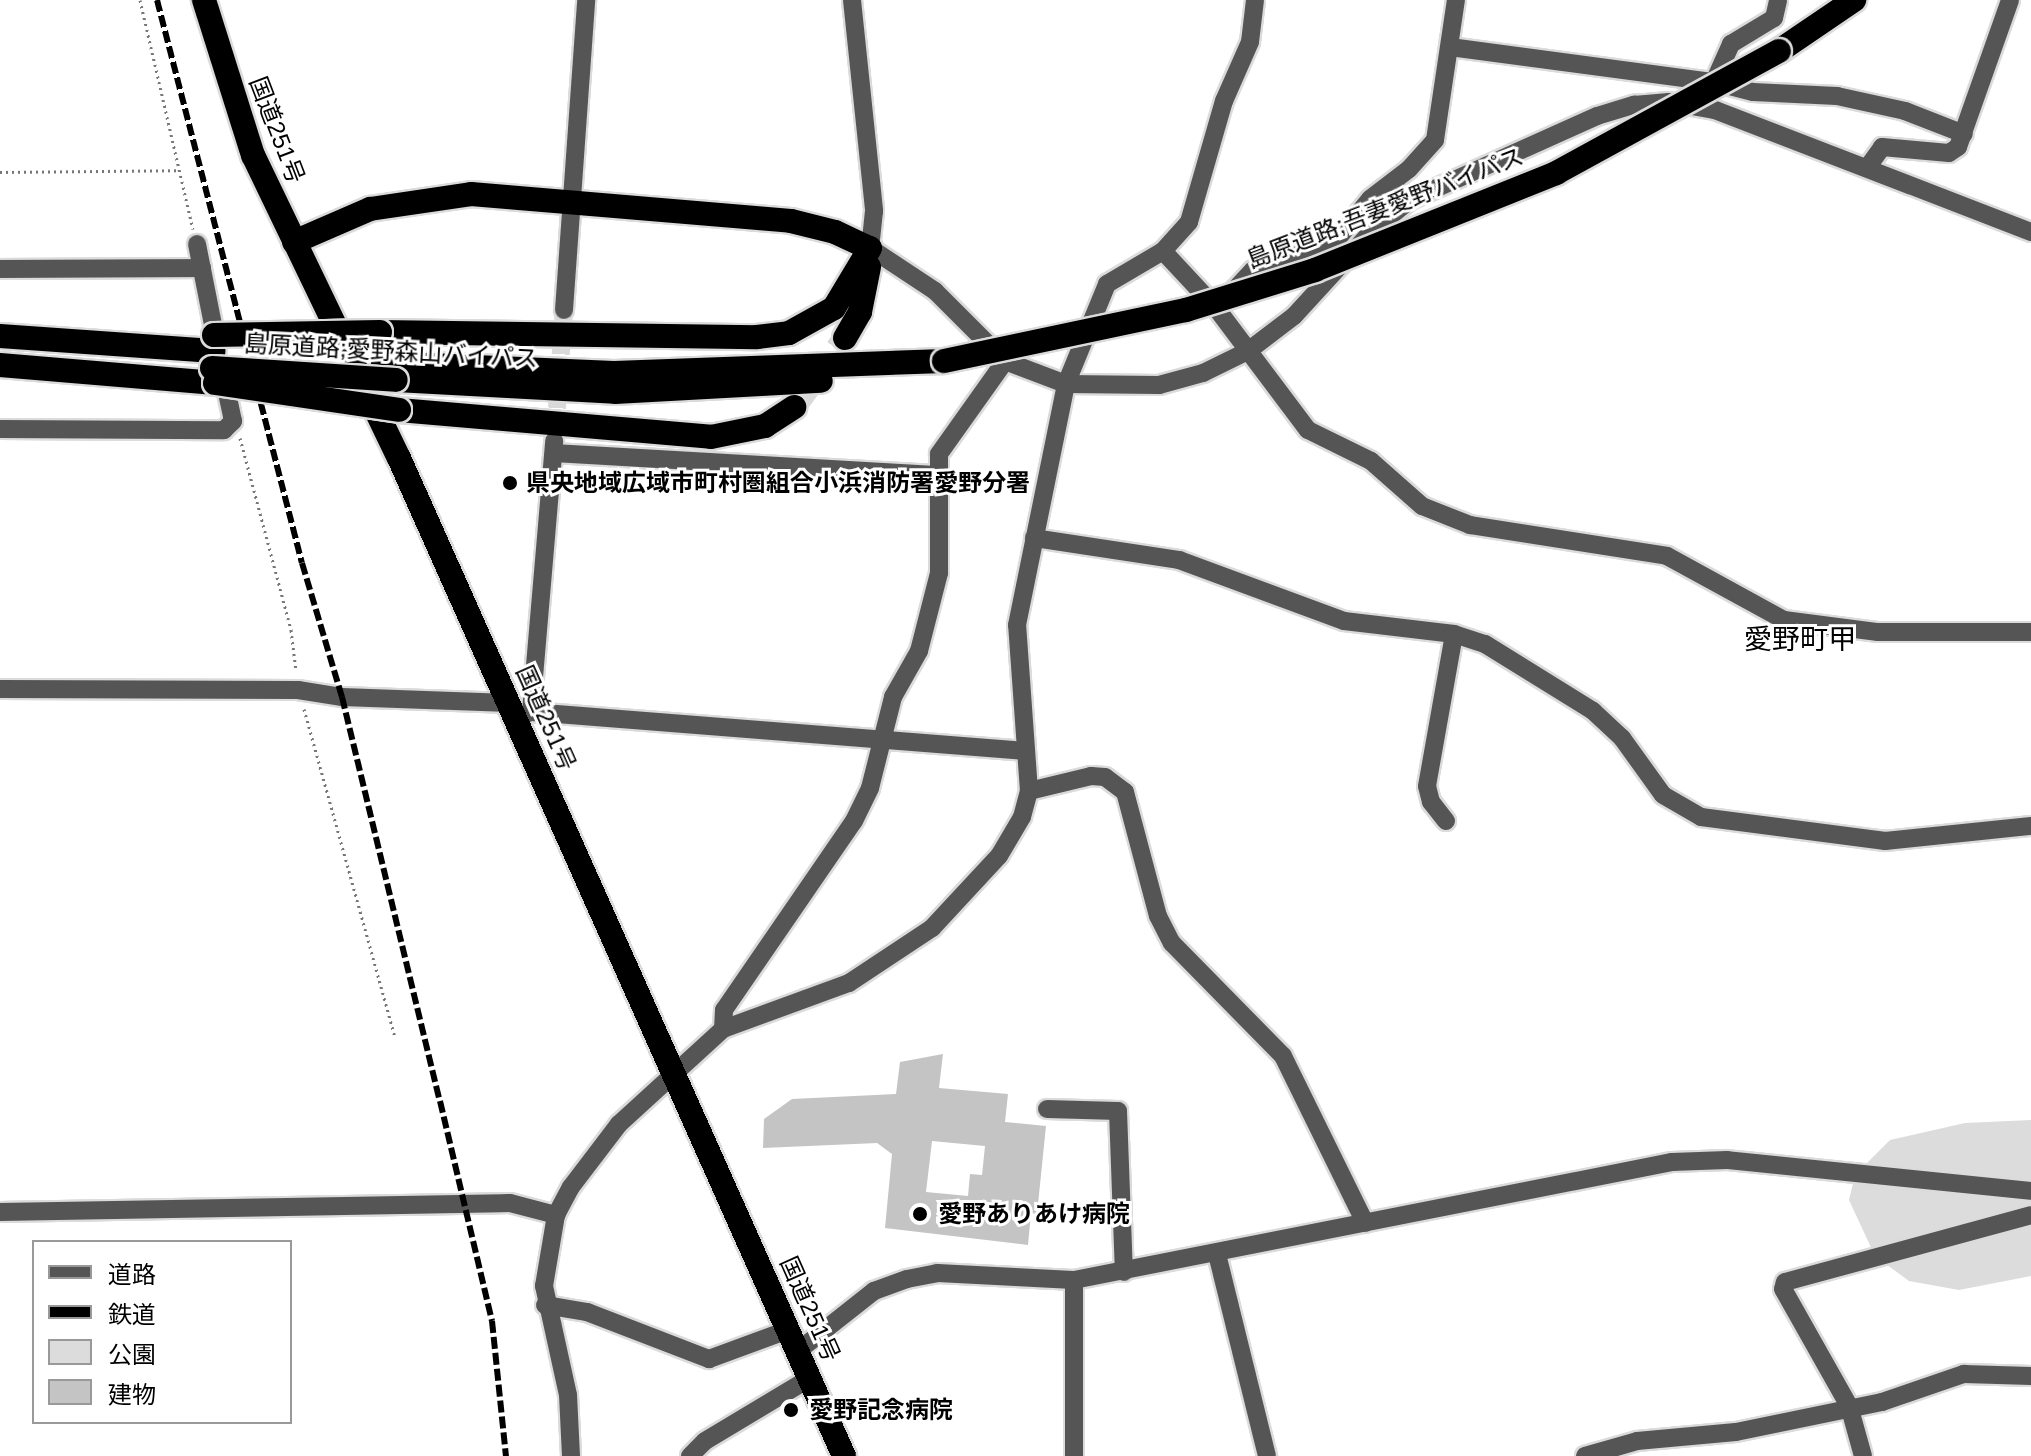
<!DOCTYPE html>
<html>
<head>
<meta charset="utf-8">
<style>
  body { margin:0 }
  #map { position:relative; width:2031px; height:1456px; overflow:hidden; background:#fff; font-family:Helvetica,"Noto Sans JP",sans-serif }
  div>[style] { position:absolute }
  .green>* { inset:0; background:#dcdcdc }
  .building>* { inset:0; background:#c4c4c4 }
  .minor-tunnel>* { height:18px; margin-top:-9px; transform-origin:0; background:repeating-linear-gradient(90deg,#d9d9d9 0 18px,transparent 0 27px) }
  .highway-tunnel>* { height:24px; margin-top:-12px; transform-origin:0; background:repeating-linear-gradient(90deg,#d9d9d9 0 24px,transparent 0 36px) }
  .path>* { height:3px; margin-top:-1.5px; transform-origin:0; background:repeating-linear-gradient(90deg,#777 0 2px,transparent 0 6px) }
  .roads { filter:drop-shadow(2px 0 #dbdbdb) drop-shadow(-2px 0 #dbdbdb) drop-shadow(0 2px #dbdbdb) drop-shadow(0 -2px #dbdbdb) }
  .minor>* { height:18px; margin:-9px; padding:0 9px; transform-origin:9px; border-radius:9px; background:#555 }
  .highway>* { height:24px; margin:-12px; padding:0 12px; transform-origin:12px; border-radius:12px; background:#000 }
  .rail>* { height:6px; margin-top:-3px; transform-origin:0; background:repeating-linear-gradient(90deg,#000 0 12px,transparent 0 16px) }
  .bridges { filter:drop-shadow(2px 0 #dbdbdb) drop-shadow(-2px 0 #dbdbdb) drop-shadow(0 2px #dbdbdb) drop-shadow(0 -2px #dbdbdb) }
  .highway-bridge>* { height:24px; margin:-12px; padding:0 12px; transform-origin:12px; border-radius:12px; background:#000 }
  .dots>* { width:22px; height:22px; translate:-50% -50%; box-sizing:border-box; border:4px solid #fff; border-radius:50% }
  span { translate:-50% -50%; white-space:nowrap; text-align:center; line-height:1.15; -webkit-text-stroke:6px #fff; paint-order:stroke }
  .street-label { font-size:24px; color:#000 }
  .poi-label { font-size:24px; color:#000; font-weight:700 }
  .left { translate:0 -50%; text-align:left }
  .quarter-label { font-size:28px; color:#000 }
  .legend { position:absolute; left:32px; top:1240px; width:260px; height:184px; box-sizing:border-box; background:#fff; border:2px solid #999; margin:0; padding:10px 14px; list-style:none; font-size:24px; color:#000 }
  .legend li { display:flex; align-items:center; gap:16px; height:40px }
  .legend b { width:40px; border:2px solid #999 }
</style>
</head>
<body>
<div id="map">
  <div class="green">
    <i style="clip-path:polygon(2031px 1120px,2031px 1276px,1959px 1290px,1909px 1281px,1875px 1256px,1849px 1200px,1855px 1175px,1890px 1140px,1965px 1123px)"></i>
  </div>
  <div class="building">
    <i style="clip-path:polygon(evenodd,943px 1054px,939px 1088px,1008px 1094px,1005px 1122px,1046px 1126px,1037px 1214px,1031px 1213px,1028px 1245px,885px 1228px,892px 1154px,877px 1143px,763px 1148px,764px 1119px,792px 1099px,896px 1094px,900px 1062px,943px 1054px,932px 1141px,985px 1146px,982px 1175px,970px 1174px,968px 1196px,926px 1192px,932px 1141px)"></i>
  </div>
  <div class="minor-tunnel">
    <i style="left:555px;top:435px;width:125px;rotate:-85.9deg"></i>
  </div>
  <div class="highway-tunnel">
    <i style="left:794px;top:407px;width:86px;rotate:-53.5deg"></i>
  </div>
  <div class="path">
    <i style="left:140px;top:0;width:235px;rotate:77deg"></i>
    <i style="left:0;top:172px;width:178px;rotate:-0.6deg"></i>
    <i style="left:240px;top:438px;width:199px;rotate:75.1deg"></i>
    <i style="left:291px;top:630px;width:41px;rotate:83deg"></i>
    <i style="left:304px;top:709px;width:340px;rotate:74.5deg"></i>
  </div>
  <div class="roads">
    <div class="minor">
      <i style="left:852px;top:0;width:212px;rotate:84deg"></i>
      <i style="left:874px;top:211px;width:37px;rotate:96deg"></i>
      <i style="left:870px;top:248px;width:78px;rotate:33.5deg"></i>
      <i style="left:935px;top:291px;width:99px;rotate:45deg"></i>
      <i style="left:1005px;top:361px;width:65px;rotate:20.7deg"></i>
      <i style="left:1066px;top:384px;width:93px;rotate:0.6deg"></i>
      <i style="left:1159px;top:385px;width:46px;rotate:-15.3deg"></i>
      <i style="left:1203px;top:373px;width:50px;rotate:-26.1deg"></i>
      <i style="left:1248px;top:351px;width:58px;rotate:-37.3deg"></i>
      <i style="left:1294px;top:316px;width:115px;rotate:-47.5deg"></i>
      <i style="left:1372px;top:231px;width:49px;rotate:-39.2deg"></i>
      <i style="left:1410px;top:200px;width:205px;rotate:-24.2deg"></i>
      <i style="left:1597px;top:116px;width:39px;rotate:-17deg"></i>
      <i style="left:1634px;top:105px;width:35px;rotate:-5deg"></i>
      <i style="left:1669px;top:102px;width:47px;rotate:9.9deg"></i>
      <i style="left:1715px;top:110px;width:339px;rotate:21.1deg"></i>
      <i style="left:1450px;top:47px;width:266px;rotate:7.6deg"></i>
      <i style="left:1714px;top:82px;width:40px;rotate:14.4deg"></i>
      <i style="left:1753px;top:92px;width:84px;rotate:2.7deg"></i>
      <i style="left:1837px;top:96px;width:70px;rotate:12.4deg"></i>
      <i style="left:1905px;top:111px;width:63px;rotate:21.3deg"></i>
      <i style="left:1714px;top:82px;width:42px;rotate:-65.9deg"></i>
      <i style="left:1731px;top:44px;width:50px;rotate:-31.2deg"></i>
      <i style="left:1774px;top:18px;width:18px;rotate:-77deg"></i>
      <i style="left:1867px;top:168px;width:26px;rotate:-54deg"></i>
      <i style="left:1882px;top:147px;width:67px;rotate:5.1deg"></i>
      <i style="left:1949px;top:153px;width:11px;rotate:-34deg"></i>
      <i style="left:1958px;top:147px;width:156px;rotate:-70.5deg"></i>
      <i style="left:197px;top:244px;width:103px;rotate:78.8deg"></i>
      <i style="left:1163px;top:251px;width:79px;rotate:47deg"></i>
      <i style="left:1217px;top:309px;width:151px;rotate:53.1deg"></i>
      <i style="left:1308px;top:430px;width:70px;rotate:26.2deg"></i>
      <i style="left:1371px;top:461px;width:68px;rotate:41.4deg"></i>
      <i style="left:1422px;top:506px;width:52px;rotate:21.6deg"></i>
      <i style="left:1470px;top:525px;width:199px;rotate:8.9deg"></i>
      <i style="left:1667px;top:556px;width:133px;rotate:28.7deg"></i>
      <i style="left:1784px;top:620px;width:95px;rotate:7.3deg"></i>
      <i style="left:1878px;top:632px;width:153px"></i>
      <i style="left:0;top:269px;width:202px;rotate:-0.3deg"></i>
      <i style="left:1227px;top:298px;width:38px;rotate:-47deg"></i>
      <i style="left:1253px;top:270px;width:85px;rotate:-18.4deg"></i>
      <i style="left:1334px;top:243px;width:57px;rotate:-50.7deg"></i>
      <i style="left:1370px;top:199px;width:49px;rotate:-37.6deg"></i>
      <i style="left:1409px;top:169px;width:39px;rotate:-48deg"></i>
      <i style="left:1435px;top:140px;width:142px;rotate:-81.5deg"></i>
      <i style="left:564px;top:310px;width:311px;rotate:-85.9deg"></i>
      <i style="left:0;top:429px;width:224px;rotate:0.3deg"></i>
      <i style="left:224px;top:430px;width:13px;rotate:-45deg"></i>
      <i style="left:233px;top:421px;width:48px;rotate:-102deg"></i>
      <i style="left:554px;top:453px;width:386px;rotate:3.3deg"></i>
      <i style="left:1034px;top:538px;width:147px;rotate:8.6deg"></i>
      <i style="left:1179px;top:560px;width:176px;rotate:20.3deg"></i>
      <i style="left:1344px;top:621px;width:111px;rotate:6.7deg"></i>
      <i style="left:1454px;top:634px;width:33px;rotate:18deg"></i>
      <i style="left:1485px;top:644px;width:127px;rotate:31.8deg"></i>
      <i style="left:1593px;top:711px;width:40px;rotate:43deg"></i>
      <i style="left:1622px;top:738px;width:70px;rotate:54.3deg"></i>
      <i style="left:1663px;top:795px;width:44px;rotate:30.1deg"></i>
      <i style="left:1701px;top:817px;width:186px;rotate:7.4deg"></i>
      <i style="left:1885px;top:841px;width:147px;rotate:-5.9deg"></i>
      <i style="left:0;top:689px;width:298px;rotate:0.2deg"></i>
      <i style="left:298px;top:690px;width:45px;rotate:9deg"></i>
      <i style="left:342px;top:697px;width:167px;rotate:2.1deg"></i>
      <i style="left:531px;top:712px;width:272px;rotate:-85.1deg"></i>
      <i style="left:516px;top:717px;width:16px;rotate:-18deg"></i>
      <i style="left:531px;top:712px;width:494px;rotate:4.5deg"></i>
      <i style="left:1029px;top:791px;width:64px;rotate:-13.6deg"></i>
      <i style="left:1091px;top:776px;width:14px;rotate:4deg"></i>
      <i style="left:1105px;top:777px;width:25px;rotate:37deg"></i>
      <i style="left:1125px;top:792px;width:128px;rotate:75.1deg"></i>
      <i style="left:1158px;top:916px;width:30px;rotate:63deg"></i>
      <i style="left:1172px;top:943px;width:158px;rotate:45.5deg"></i>
      <i style="left:1283px;top:1056px;width:186px;rotate:63.8deg"></i>
      <i style="left:1446px;top:821px;width:24px;rotate:-128deg"></i>
      <i style="left:1431px;top:802px;width:16px;rotate:-104deg"></i>
      <i style="left:1427px;top:786px;width:154px;rotate:-79.9deg"></i>
      <i style="left:723px;top:1029px;width:19px;rotate:-87deg"></i>
      <i style="left:724px;top:1010px;width:229px;rotate:-55.5deg"></i>
      <i style="left:854px;top:821px;width:37px;rotate:-64deg"></i>
      <i style="left:870px;top:788px;width:94px;rotate:-75.8deg"></i>
      <i style="left:893px;top:697px;width:53px;rotate:-60.5deg"></i>
      <i style="left:919px;top:651px;width:81px;rotate:-75.6deg"></i>
      <i style="left:939px;top:573px;width:119px;rotate:-90deg"></i>
      <i style="left:939px;top:454px;width:114px;rotate:-54.6deg"></i>
      <i style="left:1047px;top:1109px;width:71px;rotate:1.6deg"></i>
      <i style="left:1118px;top:1111px;width:161px;rotate:87.9deg"></i>
      <i style="left:0;top:1212px;width:510px;rotate:-1.01deg"></i>
      <i style="left:510px;top:1203px;width:48px;rotate:14.6deg"></i>
      <i style="left:1217px;top:1254px;width:208px;rotate:76.1deg"></i>
      <i style="left:1074px;top:1280px;width:176px;rotate:90deg"></i>
      <i style="left:545px;top:1305px;width:43px;rotate:9.5deg"></i>
      <i style="left:587px;top:1312px;width:131px;rotate:21.1deg"></i>
      <i style="left:709px;top:1359px;width:84px;rotate:-20.2deg"></i>
      <i style="left:798px;top:1351px;width:97px;rotate:-38.3deg"></i>
      <i style="left:874px;top:1291px;width:35px;rotate:-20deg"></i>
      <i style="left:907px;top:1279px;width:31px;rotate:-11deg"></i>
      <i style="left:937px;top:1273px;width:137px;rotate:2.9deg"></i>
      <i style="left:1074px;top:1280px;width:610px;rotate:-11.16deg"></i>
      <i style="left:1672px;top:1162px;width:55px;rotate:-2.1deg"></i>
      <i style="left:1727px;top:1160px;width:306px;rotate:5.8deg"></i>
      <i style="left:571px;top:1456px;width:61px;rotate:-92.8deg"></i>
      <i style="left:568px;top:1395px;width:112px;rotate:-102.4deg"></i>
      <i style="left:544px;top:1286px;width:72px;rotate:-80.4deg"></i>
      <i style="left:556px;top:1215px;width:32px;rotate:-62deg"></i>
      <i style="left:571px;top:1187px;width:79px;rotate:-52.7deg"></i>
      <i style="left:619px;top:1124px;width:141px;rotate:-42.4deg"></i>
      <i style="left:723px;top:1029px;width:134px;rotate:-20.1deg"></i>
      <i style="left:849px;top:983px;width:100px;rotate:-33.5deg"></i>
      <i style="left:932px;top:928px;width:98px;rotate:-47.1deg"></i>
      <i style="left:999px;top:856px;width:45px;rotate:-59.5deg"></i>
      <i style="left:1022px;top:817px;width:27px;rotate:-75deg"></i>
      <i style="left:1029px;top:791px;width:166px;rotate:-94.1deg"></i>
      <i style="left:1017px;top:625px;width:246px;rotate:-78.5deg"></i>
      <i style="left:1066px;top:384px;width:108px;rotate:-67.7deg"></i>
      <i style="left:1107px;top:284px;width:65px;rotate:-30.5deg"></i>
      <i style="left:1163px;top:251px;width:39px;rotate:-48deg"></i>
      <i style="left:1189px;top:222px;width:126px;rotate:-73.9deg"></i>
      <i style="left:1224px;top:101px;width:64px;rotate:-66.2deg"></i>
      <i style="left:1250px;top:42px;width:42px;rotate:-83.2deg"></i>
      <i style="left:690px;top:1456px;width:21px;rotate:-45deg"></i>
      <i style="left:705px;top:1441px;width:122px;rotate:-31deg"></i>
      <i style="left:1585px;top:1456px;width:54px;rotate:-16.1deg"></i>
      <i style="left:1637px;top:1441px;width:99px;rotate:-5.2deg"></i>
      <i style="left:1736px;top:1432px;width:149px;rotate:-11.6deg"></i>
      <i style="left:1882px;top:1402px;width:87px;rotate:-18.9deg"></i>
      <i style="left:1964px;top:1374px;width:67px;rotate:1.7deg"></i>
      <i style="left:1863px;top:1456px;width:52px;rotate:-105.6deg"></i>
      <i style="left:1849px;top:1406px;width:134px;rotate:-119.4deg"></i>
      <i style="left:1783px;top:1289px;width:7px;rotate:-74deg"></i>
      <i style="left:1785px;top:1282px;width:255px;rotate:-15.2deg"></i>
    </div>
    <div class="highway">
      <i style="left:204px;top:0;width:163px;rotate:72.5deg"></i>
      <i style="left:253px;top:155px;width:336px;rotate:64.3deg"></i>
      <i style="left:399px;top:458px;width:1093px;rotate:65.97deg"></i>
      <i style="left:1779px;top:51px;width:91px;rotate:-34.2deg"></i>
      <i style="left:294px;top:242px;width:83px;rotate:-23.5deg"></i>
      <i style="left:370px;top:209px;width:102px;rotate:-8.4deg"></i>
      <i style="left:471px;top:194px;width:321px;rotate:4.8deg"></i>
      <i style="left:791px;top:221px;width:45px;rotate:14deg"></i>
      <i style="left:835px;top:232px;width:38px;rotate:25deg"></i>
      <i style="left:380px;top:332px;width:377px;rotate:0.8deg"></i>
      <i style="left:757px;top:337px;width:32px;rotate:-7deg"></i>
      <i style="left:789px;top:333px;width:51px;rotate:-29.1deg"></i>
      <i style="left:834px;top:308px;width:70px;rotate:-59deg"></i>
      <i style="left:0;top:336px;width:214px;rotate:4deg"></i>
      <i style="left:845px;top:338px;width:30px;rotate:-60deg"></i>
      <i style="left:860px;top:312px;width:46px;rotate:-78.7deg"></i>
      <i style="left:383px;top:363px;width:231px;rotate:2.5deg"></i>
      <i style="left:614px;top:373px;width:330px;rotate:-2.1deg"></i>
      <i style="left:0;top:365px;width:216px;rotate:4.8deg"></i>
      <i style="left:396px;top:380px;width:219px;rotate:3.1deg"></i>
      <i style="left:615px;top:392px;width:206px;rotate:-3.1deg"></i>
      <i style="left:399px;top:410px;width:313px;rotate:4.9deg"></i>
      <i style="left:711px;top:437px;width:55px;rotate:-11.5deg"></i>
      <i style="left:765px;top:426px;width:35px;rotate:-33deg"></i>
    </div>
  </div>
  <div class="rail">
    <i style="left:157px;top:0;width:581px;rotate:75.56deg"></i>
    <i style="left:302px;top:563px;width:140px;rotate:73.4deg"></i>
    <i style="left:342px;top:697px;width:416px;rotate:76.4deg"></i>
    <i style="left:440px;top:1101px;width:226px;rotate:76.7deg"></i>
    <i style="left:492px;top:1321px;width:136px;rotate:84.1deg"></i>
  </div>
  <div class="bridges">
    <div class="highway-bridge">
      <i style="left:214px;top:335px;width:166px;rotate:-1deg"></i>
      <i style="left:944px;top:361px;width:247px;rotate:-11.9deg"></i>
      <i style="left:1186px;top:310px;width:135px;rotate:-17.2deg"></i>
      <i style="left:1315px;top:270px;width:260px;rotate:-21.9deg"></i>
      <i style="left:1556px;top:173px;width:254px;rotate:-28.7deg"></i>
      <i style="left:212px;top:368px;width:184px;rotate:3.7deg"></i>
      <i style="left:215px;top:383px;width:186px;rotate:8.3deg"></i>
    </div>
  </div>
  <div class="dots">
    <i style="left:510px;top:483px;background:#000"></i>
    <i style="left:920px;top:1214px;background:#000"></i>
    <i style="left:791px;top:1410px;background:#000"></i>
  </div>
  <div class="street-label">
    <span style="left:277px;top:130px;rotate:69deg">国道251号</span>
    <span style="left:1385px;top:208px;rotate:-21deg">島原道路;吾妻愛野バイパス</span>
    <span style="left:391px;top:351px;rotate:3deg">島原道路;愛野森山バイパス</span>
    <span style="left:546px;top:718px;rotate:66deg">国道251号</span>
    <span style="left:810px;top:1309px;rotate:66deg">国道251号</span>
  </div>
  <div class="poi-label">
    <span class="left" style="left:526px;top:483px">県央地域広域市町村圏組合小浜消防署愛野分署</span>
    <span class="left" style="left:938px;top:1214px">愛野ありあけ病院</span>
    <span class="left" style="left:809px;top:1410px">愛野記念病院</span>
  </div>
  <div class="quarter-label">
    <span style="left:1800px;top:640px">愛野町甲</span>
  </div>
  <ul class="legend">
  <li><b style="height:10px;background:#555"></b>道路</li>
  <li><b style="height:10px;background:#000"></b>鉄道</li>
  <li><b style="height:22px;background:#dcdcdc"></b>公園</li>
  <li><b style="height:22px;background:#c4c4c4"></b>建物</li>
  </ul>
</div>
</body>
</html>
